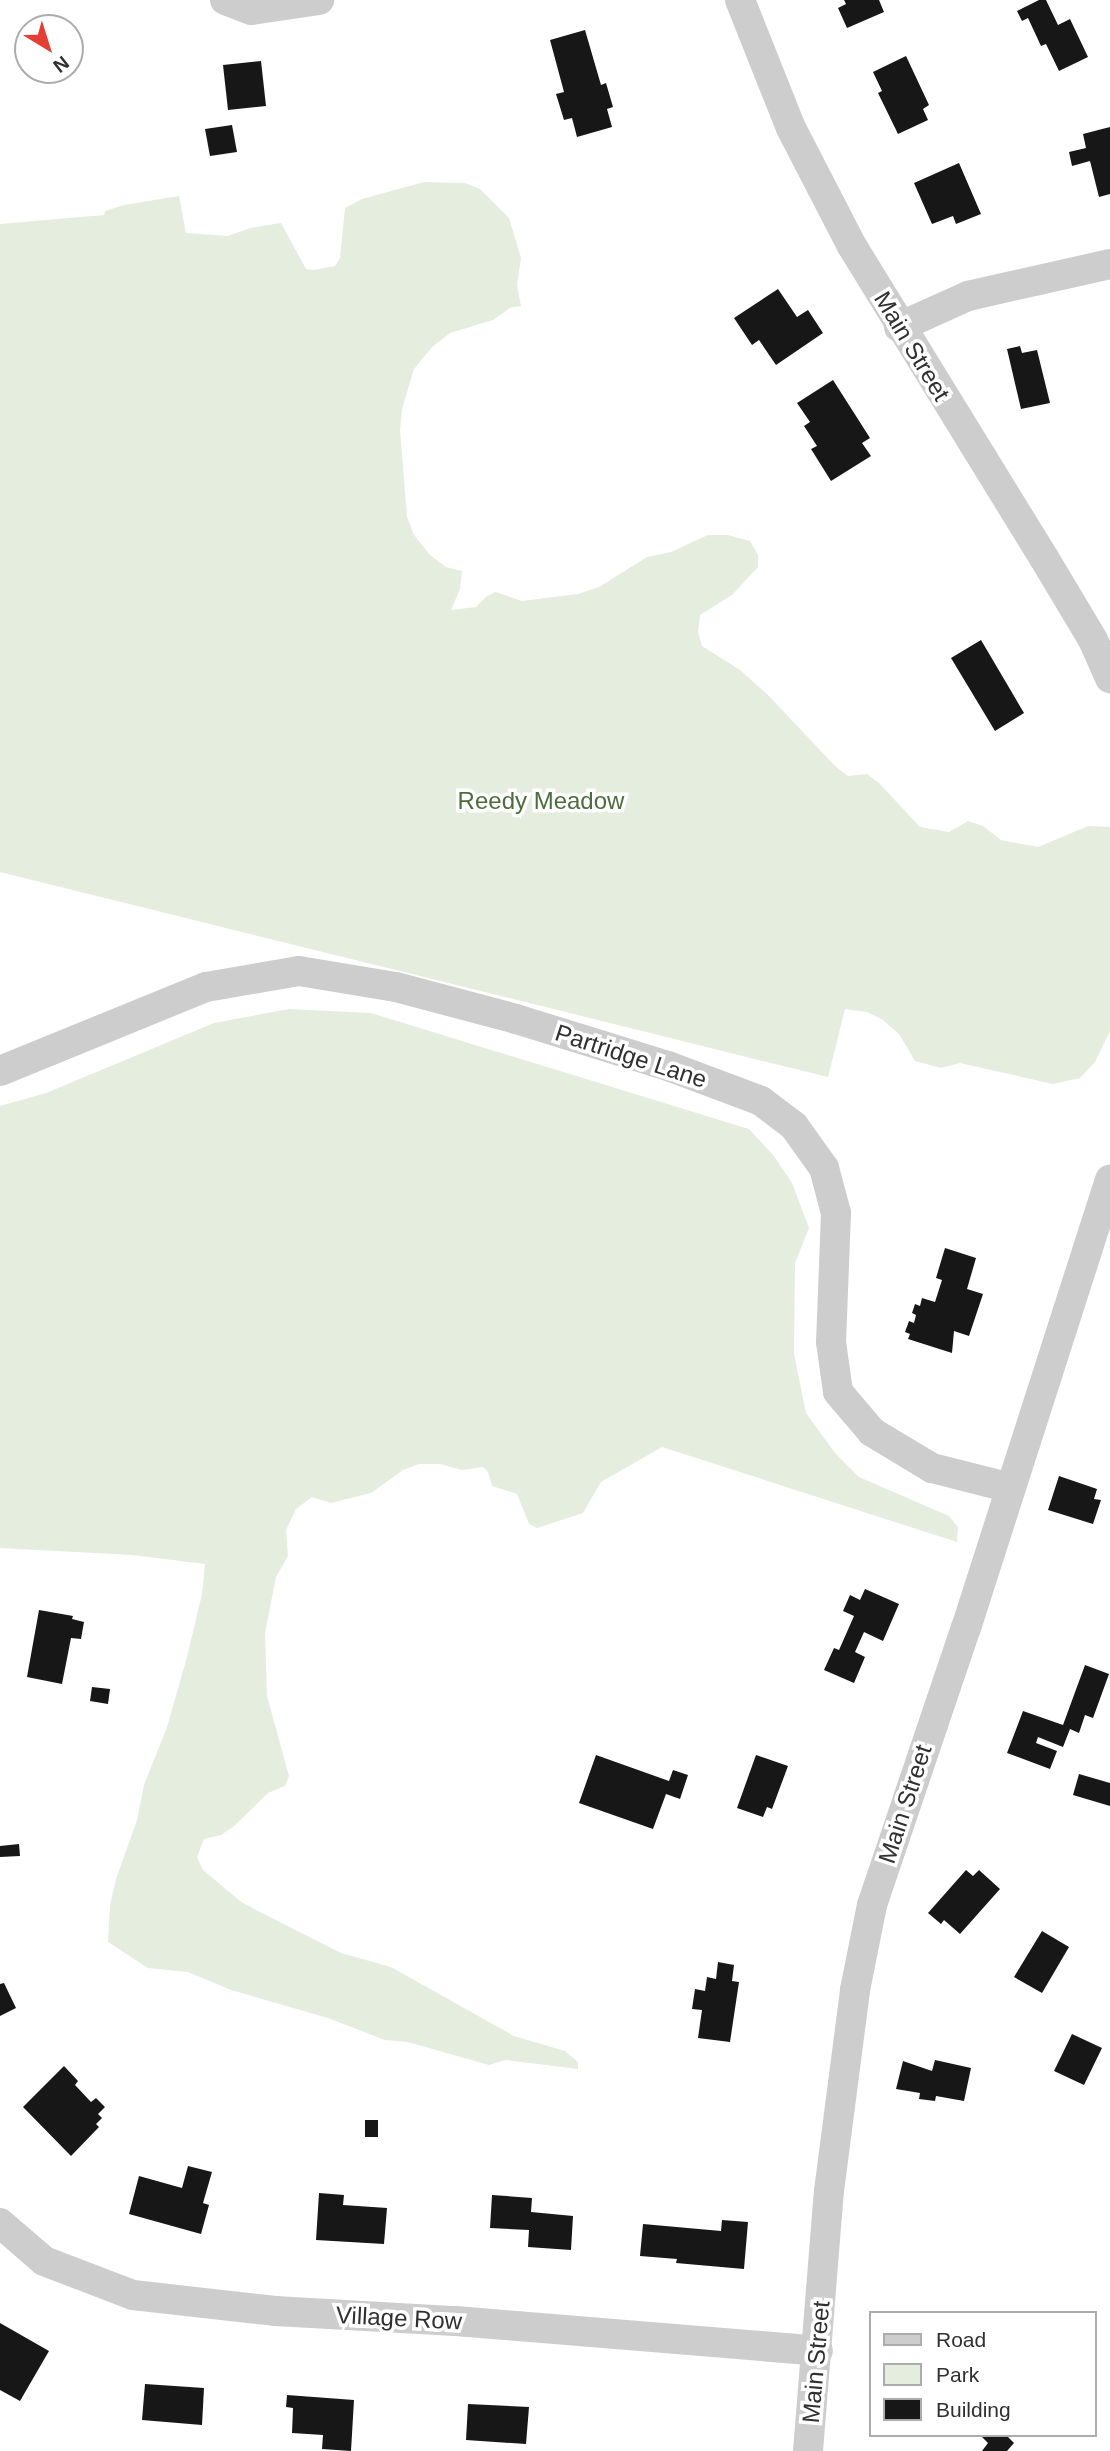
<!DOCTYPE html>
<html>
<head>
<meta charset="utf-8">
<style>
  body { margin:0 }
  #map { position:relative; width:1110px; height:2451px; overflow:hidden; background:#fff; font-family:Arial,sans-serif }
  div>[style] { position:absolute }
  .green>* { inset:0; background:#e5eddf }
  .building>* { inset:0; background:#171717 }
  .minor>* { height:30px; margin:-15px; padding:0 15px; transform-origin:15px; border-radius:15px; background:#cdcdcd }
  span { translate:-50% -50%; white-space:nowrap; text-align:center; line-height:1.15; -webkit-text-stroke:7px #fff; paint-order:stroke }
  .street-label { font-size:24px; color:#303030 }
  .park-label { font-size:24px; color:#4d6c3d }
  .legend { position:absolute; left:869px; top:2311px; width:228px; height:126px; box-sizing:border-box; background:#fff; border:2px solid #acacac; margin:0; padding:9px 12px; list-style:none; font-size:21px; color:#303030 }
  .legend li { display:flex; align-items:center; gap:14px; height:35px }
  .legend b { width:35px; border:2px solid #acacac }
  .north { position:absolute; left:14px; top:14px; width:70px; height:70px; box-sizing:border-box; background:#fff; border:2px solid #acacac; border-radius:50%; rotate:142deg; font-size:19px; font-weight:700; line-height:28px; text-align:center; color:#303030 }
  .north::after { content:''; display:block; margin:auto; width:24px; height:32px; background:#e43e35; clip-path:polygon(50% 0,100% 100%,50% 72%,0 100%) }
</style>
</head>
<body>
<div id="map">
  <div class="green">
    <i style="clip-path:polygon(424px 182px,465px 183px,480px 189px,509px 218px,521px 258px,517px 285px,521px 306px,510px 308px,493px 320px,450px 333px,432px 347px,414px 369px,402px 409px,400px 430px,407px 517px,414px 535px,430px 555px,446px 567px,462px 571px,460px 589px,451px 610px,476px 607px,487px 596px,496px 592px,522px 601px,578px 594px,599px 587px,647px 557px,671px 552px,708px 535px,728px 535px,750px 541px,758px 555px,758px 567px,732px 595px,700px 615px,698px 632px,702px 646px,740px 670px,768px 695px,836px 767px,848px 776px,867px 774px,879px 783px,920px 827px,949px 832px,968px 821px,983px 826px,1001px 840px,1038px 847px,1088px 826px,1110px 827px,1110px 1031px,1095px 1062px,1080px 1078px,1053px 1084px,960px 1063px,941px 1068px,915px 1061px,899px 1034px,883px 1020px,867px 1012px,845px 1009px,828px 1077px,0 872px,0 224px,104px 215px,105px 211px,124px 205px,179px 196px,186px 233px,228px 236px,250px 228px,281px 223px,306px 269px,314px 270px,335px 266px,340px 258px,345px 208px,362px 199px)"></i>
    <i style="clip-path:polygon(289px 1009px,371px 1013px,749px 1129px,774px 1156px,792px 1183px,809px 1228px,795px 1263px,794px 1354px,806px 1413px,835px 1453px,859px 1477px,949px 1516px,958px 1527px,957px 1542px,662px 1447px,601px 1482px,583px 1513px,537px 1528px,529px 1524px,517px 1494px,492px 1486px,488px 1472px,483px 1467px,462px 1470px,440px 1464px,419px 1464px,403px 1470px,371px 1493px,331px 1503px,312px 1497px,296px 1509px,286px 1530px,288px 1556px,276px 1577px,265px 1633px,267px 1696px,289px 1776px,285px 1786px,268px 1793px,233px 1827px,221px 1835px,204px 1839px,197px 1857px,203px 1870px,240px 1901px,258px 1911px,341px 1953px,391px 1967px,514px 2036px,565px 2051px,578px 2062px,578px 2069px,506px 2060px,489px 2065px,408px 2042px,385px 2040px,328px 2018px,231px 1990px,188px 1972px,148px 1968px,108px 1942px,110px 1905px,116px 1879px,137px 1820px,144px 1785px,167px 1727px,187px 1657px,202px 1594px,205px 1564px,132px 1555px,0 1548px,0 1106px,46px 1093px,214px 1023px)"></i>
  </div>
  <div class="building">
    <i style="clip-path:polygon(844px 0,879px 0,884px 12px,847px 28px,838px 8px,846px 4px)"></i>
    <i style="clip-path:polygon(1039px 0,1046px 0,1058px 25px,1070px 19px,1088px 57px,1059px 71px,1046px 44px,1041px 46px,1028px 18px,1022px 21px,1017px 11px)"></i>
    <i style="clip-path:polygon(585px 30px,601px 85px,606px 83px,613px 107px,607px 109px,612px 127px,577px 137px,572px 118px,564px 120px,556px 94px,564px 92px,550px 40px)"></i>
    <i style="clip-path:polygon(906px 56px,929px 105px,923px 109px,928px 120px,898px 134px,878px 93px,882px 91px,873px 72px)"></i>
    <i style="clip-path:polygon(261px 61px,266px 106px,228px 110px,223px 65px)"></i>
    <i style="clip-path:polygon(232px 125px,237px 152px,210px 156px,205px 129px)"></i>
    <i style="clip-path:polygon(1110px 127px,1110px 194px,1099px 197px,1090px 161px,1072px 166px,1069px 152px,1086px 148px,1083px 134px)"></i>
    <i style="clip-path:polygon(959px 163px,981px 214px,956px 224px,953px 216px,932px 224px,914px 183px)"></i>
    <i style="clip-path:polygon(778px 289px,797px 317px,808px 310px,823px 333px,776px 365px,759px 340px,752px 345px,734px 318px)"></i>
    <i style="clip-path:polygon(1020px 346px,1022px 353px,1037px 350px,1050px 403px,1021px 409px,1007px 349px)"></i>
    <i style="clip-path:polygon(833px 380px,870px 438px,862px 443px,871px 456px,831px 481px,811px 449px,817px 446px,804px 426px,810px 422px,797px 403px)"></i>
    <i style="clip-path:polygon(981px 640px,1024px 713px,995px 731px,951px 658px)"></i>
    <i style="clip-path:polygon(945px 1248px,976px 1258px,967px 1289px,983px 1294px,969px 1336px,954px 1331px,952px 1353px,908px 1339px,910px 1334px,905px 1332px,909px 1321px,914px 1323px,916px 1315px,912px 1313px,915px 1304px,920px 1306px,922px 1298px,935px 1302px,942px 1280px,936px 1278px)"></i>
    <i style="clip-path:polygon(1059px 1476px,1097px 1489px,1094px 1499px,1101px 1500px,1093px 1524px,1048px 1510px)"></i>
    <i style="clip-path:polygon(865px 1589px,899px 1604px,883px 1641px,864px 1632px,855px 1652px,865px 1657px,854px 1683px,824px 1670px,834px 1648px,839px 1650px,854px 1616px,843px 1611px,850px 1595px,860px 1600px)"></i>
    <i style="clip-path:polygon(39px 1610px,73px 1616px,72px 1619px,84px 1622px,81px 1639px,71px 1638px,62px 1684px,27px 1677px)"></i>
    <i style="clip-path:polygon(1085px 1665px,1109px 1674px,1093px 1718px,1085px 1715px,1079px 1733px,1070px 1729px,1063px 1747px,1038px 1737px,1036px 1743px,1057px 1751px,1050px 1769px,1007px 1753px,1023px 1711px,1063px 1725px)"></i>
    <i style="clip-path:polygon(92px 1687px,110px 1689px,108px 1704px,90px 1701px)"></i>
    <i style="clip-path:polygon(596px 1755px,669px 1781px,673px 1770px,688px 1775px,680px 1799px,666px 1794px,653px 1829px,579px 1803px)"></i>
    <i style="clip-path:polygon(756px 1755px,788px 1766px,772px 1809px,767px 1807px,763px 1817px,737px 1808px)"></i>
    <i style="clip-path:polygon(1079px 1774px,1110px 1783px,1110px 1806px,1073px 1795px)"></i>
    <i style="clip-path:polygon(19px 1844px,20px 1856px,0 1857px,0 1846px)"></i>
    <i style="clip-path:polygon(966px 1870px,973px 1876px,979px 1870px,1000px 1889px,960px 1934px,944px 1920px,941px 1924px,928px 1913px)"></i>
    <i style="clip-path:polygon(1042px 1931px,1069px 1947px,1042px 1993px,1014px 1977px)"></i>
    <i style="clip-path:polygon(718px 1962px,734px 1965px,732px 1981px,739px 1982px,730px 2042px,698px 2038px,702px 2010px,692px 2009px,695px 1989px,705px 1991px,707px 1977px,716px 1979px)"></i>
    <i style="clip-path:polygon(4px 1983px,16px 2008px,0 2016px,0 1984px)"></i>
    <i style="clip-path:polygon(1072px 2034px,1102px 2048px,1084px 2085px,1054px 2071px)"></i>
    <i style="clip-path:polygon(935px 2060px,971px 2068px,964px 2101px,936px 2096px,935px 2101px,919px 2099px,920px 2093px,896px 2089px,903px 2061px,932px 2071px)"></i>
    <i style="clip-path:polygon(64px 2066px,78px 2081px,75px 2085px,91px 2102px,96px 2098px,105px 2107px,98px 2114px,102px 2118px,96px 2124px,99px 2127px,71px 2156px,23px 2107px)"></i>
    <i style="clip-path:polygon(365px 2120px,378px 2120px,378px 2137px,365px 2137px)"></i>
    <i style="clip-path:polygon(188px 2166px,212px 2172px,203px 2203px,209px 2205px,201px 2234px,129px 2214px,139px 2176px,182px 2188px)"></i>
    <i style="clip-path:polygon(319px 2193px,344px 2195px,343px 2205px,387px 2208px,384px 2244px,316px 2240px)"></i>
    <i style="clip-path:polygon(492px 2195px,532px 2198px,531px 2212px,573px 2216px,571px 2250px,528px 2247px,529px 2230px,490px 2228px)"></i>
    <i style="clip-path:polygon(722px 2220px,748px 2222px,744px 2269px,676px 2263px,677px 2259px,640px 2256px,643px 2224px,721px 2231px)"></i>
    <i style="clip-path:polygon(0 2323px,49px 2351px,20px 2401px,0 2390px)"></i>
    <i style="clip-path:polygon(145px 2384px,204px 2388px,202px 2425px,142px 2420px)"></i>
    <i style="clip-path:polygon(287px 2395px,354px 2400px,351px 2451px,322px 2449px,323px 2435px,292px 2433px,293px 2408px,286px 2407px)"></i>
    <i style="clip-path:polygon(468px 2404px,529px 2407px,526px 2444px,466px 2440px)"></i>
    <i style="clip-path:polygon(980px 2435px,1006px 2435px,1014px 2443px,1007px 2451px,982px 2451px,988px 2443px)"></i>
  </div>
  <div class="minor">
    <i style="left:225px;top:0;width:28px;rotate:21deg"></i>
    <i style="left:251px;top:10px;width:69px;rotate:-8.4deg"></i>
    <i style="left:740px;top:0;width:138px;rotate:68.3deg"></i>
    <i style="left:791px;top:128px;width:133px;rotate:62.7deg"></i>
    <i style="left:852px;top:246px;width:366px;rotate:58.4deg"></i>
    <i style="left:1044px;top:558px;width:96px;rotate:59.1deg"></i>
    <i style="left:1093px;top:640px;width:42px;rotate:65.9deg"></i>
    <i style="left:899px;top:327px;width:76px;rotate:-24.2deg"></i>
    <i style="left:968px;top:296px;width:146px;rotate:-12.7deg"></i>
    <i style="left:0;top:1071px;width:222px;rotate:-22.2deg"></i>
    <i style="left:206px;top:987px;width:94px;rotate:-9.8deg"></i>
    <i style="left:299px;top:971px;width:98px;rotate:9.4deg"></i>
    <i style="left:396px;top:987px;width:124px;rotate:14.9deg"></i>
    <i style="left:516px;top:1019px;width:159px;rotate:17.2deg"></i>
    <i style="left:668px;top:1066px;width:99px;rotate:20.6deg"></i>
    <i style="left:761px;top:1101px;width:41px;rotate:37.1deg"></i>
    <i style="left:794px;top:1126px;width:52px;rotate:54.5deg"></i>
    <i style="left:824px;top:1168px;width:47px;rotate:75.1deg"></i>
    <i style="left:836px;top:1213px;width:129px;rotate:92.2deg"></i>
    <i style="left:831px;top:1342px;width:50px;rotate:82deg"></i>
    <i style="left:838px;top:1392px;width:52px;rotate:49.6deg"></i>
    <i style="left:872px;top:1432px;width:70px;rotate:31deg"></i>
    <i style="left:932px;top:1468px;width:81px;rotate:14.2deg"></i>
    <i style="left:0;top:2223px;width:58px;rotate:40.8deg"></i>
    <i style="left:44px;top:2261px;width:95px;rotate:20.9deg"></i>
    <i style="left:133px;top:2295px;width:143px;rotate:6.4deg"></i>
    <i style="left:275px;top:2311px;width:181px;rotate:3.2deg"></i>
    <i style="left:456px;top:2321px;width:363px;rotate:4.7deg"></i>
    <i style="left:808px;top:2451px;width:261px;rotate:-85.4deg"></i>
    <i style="left:829px;top:2191px;width:203px;rotate:-82.6deg"></i>
    <i style="left:855px;top:1990px;width:87px;rotate:-78.7deg"></i>
    <i style="left:872px;top:1905px;width:293px;rotate:-71.3deg"></i>
    <i style="left:966px;top:1628px;width:471px;rotate:-72.2deg"></i>
  </div>
  <div class="street-label">
    <span style="left:912px;top:346px;rotate:59deg">Main Street</span>
    <span style="left:631px;top:1056px;rotate:18deg">Partridge Lane</span>
    <span style="left:905px;top:1804px;rotate:-72deg">Main Street</span>
    <span style="left:399px;top:2318px;rotate:3deg">Village Row</span>
    <span style="left:816px;top:2362px;rotate:-85deg">Main Street</span>
  </div>
  <div class="park-label">
    <span style="left:541px;top:801px">Reedy Meadow</span>
  </div>
  <ul class="legend">
  <li><b style="height:9px;background:#cdcdcd"></b>Road</li>
  <li><b style="height:19px;background:#e5eddf"></b>Park</li>
  <li><b style="height:19px;background:#171717"></b>Building</li>
  </ul>
  <div class="north">N</div>
</div>
</body>
</html>
